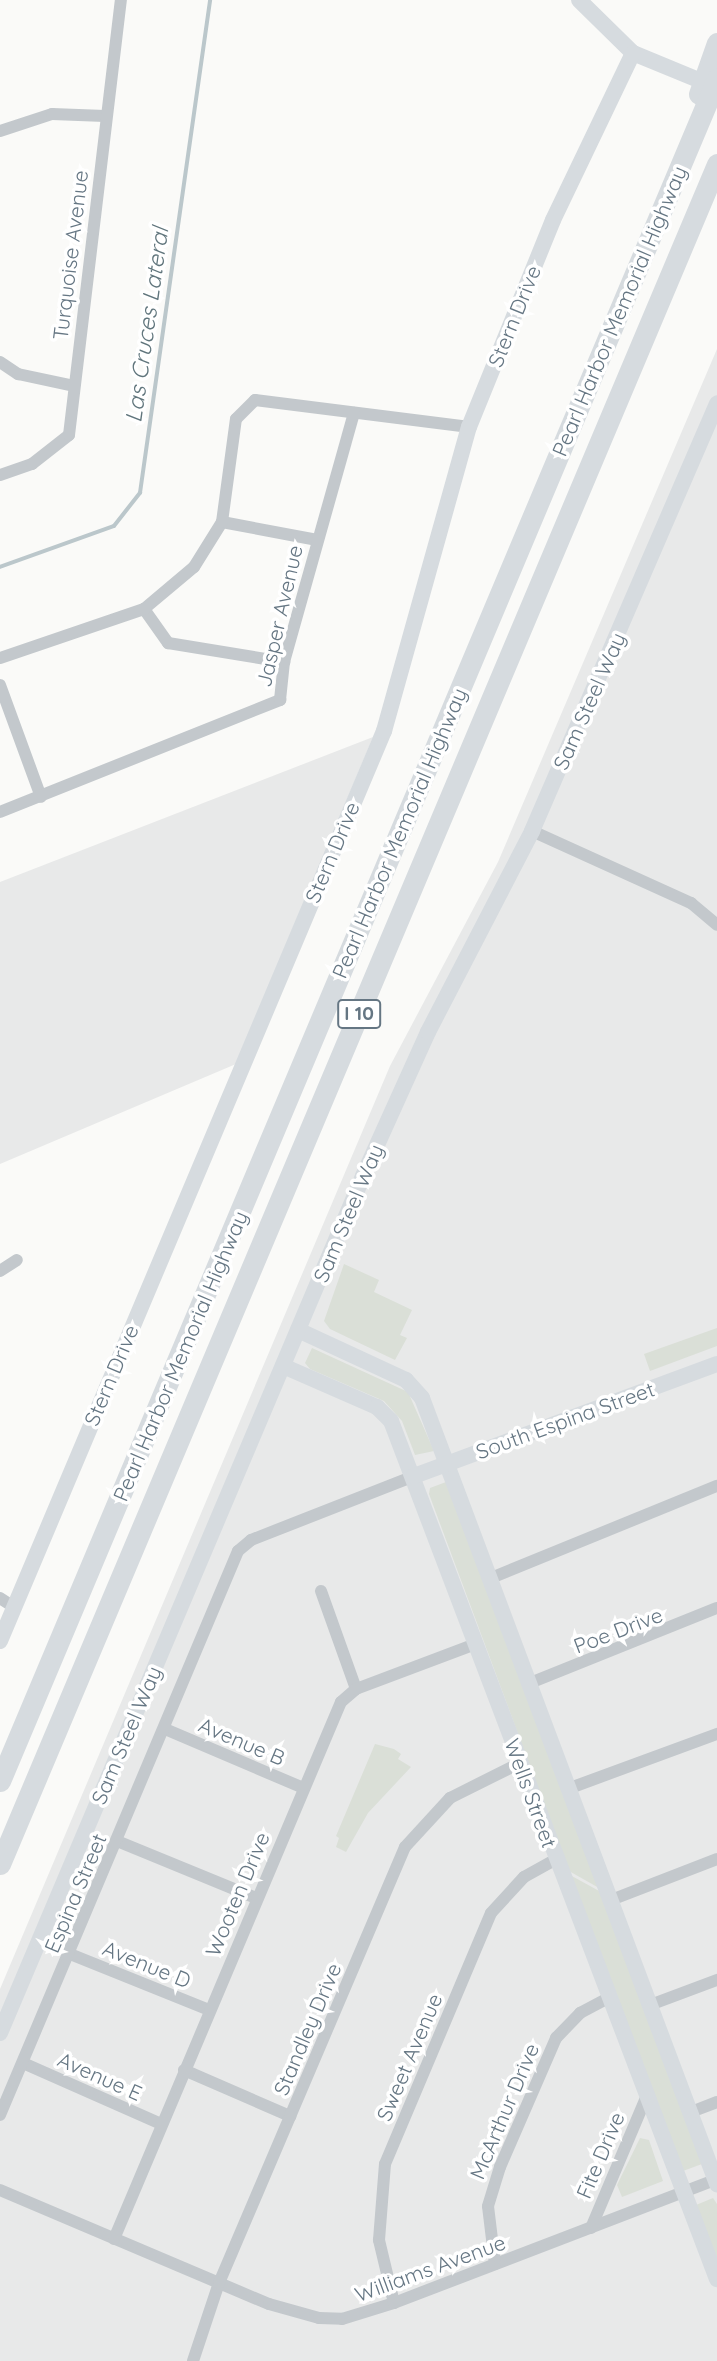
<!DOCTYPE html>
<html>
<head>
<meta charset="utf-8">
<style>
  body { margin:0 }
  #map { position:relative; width:717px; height:2361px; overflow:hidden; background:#fafaf8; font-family:Quicksand,sans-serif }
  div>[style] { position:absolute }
  .built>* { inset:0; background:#e8e9e9 }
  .green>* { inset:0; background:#dadfd7 }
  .stream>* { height:3.5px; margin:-1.75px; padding:0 1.75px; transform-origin:1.75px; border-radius:1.75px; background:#bbc7cb }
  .street>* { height:12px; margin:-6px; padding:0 6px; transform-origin:6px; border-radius:6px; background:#c3c8cc }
  .secondary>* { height:16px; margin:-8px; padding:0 8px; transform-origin:8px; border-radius:8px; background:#d6dbdf }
  .highway>* { height:21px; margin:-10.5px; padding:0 10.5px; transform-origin:10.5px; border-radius:10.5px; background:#d6dbdf }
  span { translate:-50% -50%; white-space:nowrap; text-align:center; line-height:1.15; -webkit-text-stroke:7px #fff; paint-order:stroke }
  .shield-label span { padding:2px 5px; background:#fff; border:2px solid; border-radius:5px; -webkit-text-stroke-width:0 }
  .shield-label { font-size:19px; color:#657683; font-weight:700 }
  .street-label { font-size:21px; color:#657683 }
  .water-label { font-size:23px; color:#60757c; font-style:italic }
</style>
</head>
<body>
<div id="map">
  <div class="built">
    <i style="clip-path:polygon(717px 349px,717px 2361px,0 2361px,0 1989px,390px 1066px,498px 862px)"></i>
    <i style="clip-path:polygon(373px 737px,236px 1064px,0 1164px,0 882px)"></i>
  </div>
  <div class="green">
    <i style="clip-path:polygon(344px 1264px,379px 1280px,374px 1292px,412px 1310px,400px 1335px,407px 1338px,395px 1360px,330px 1329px,324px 1321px)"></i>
    <i style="clip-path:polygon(717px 1328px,717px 1346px,650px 1371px,644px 1354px)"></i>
    <i style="clip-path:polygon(312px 1348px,408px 1392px,434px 1451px,415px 1455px,402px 1421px,384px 1401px,310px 1369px,305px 1363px)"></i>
    <i style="clip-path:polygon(446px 1482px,599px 1888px,569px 1871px,429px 1494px,430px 1488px)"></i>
    <i style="clip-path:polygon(375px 1744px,394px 1749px,401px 1754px,398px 1759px,411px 1767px,368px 1813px,346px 1852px,336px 1847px,339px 1838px,336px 1836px)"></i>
    <i style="clip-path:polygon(570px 1875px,601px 1892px,702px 2164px,683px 2171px)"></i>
    <i style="clip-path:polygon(640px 2138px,649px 2140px,663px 2181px,622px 2197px,617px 2185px)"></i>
    <i style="clip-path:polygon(713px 2198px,717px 2204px,717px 2261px,696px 2205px)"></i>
  </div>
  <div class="stream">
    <i style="left:0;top:567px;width:121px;rotate:-19.8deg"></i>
    <i style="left:114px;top:526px;width:42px;rotate:-51.8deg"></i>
    <i style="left:140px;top:493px;width:498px;rotate:-81.9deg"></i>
  </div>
  <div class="street">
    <i style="left:0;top:131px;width:55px;rotate:-18.1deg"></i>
    <i style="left:52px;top:114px;width:53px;rotate:2.2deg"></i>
    <i style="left:0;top:362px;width:22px;rotate:34deg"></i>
    <i style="left:18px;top:374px;width:57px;rotate:12.1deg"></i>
    <i style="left:0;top:475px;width:34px;rotate:-19deg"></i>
    <i style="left:32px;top:464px;width:47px;rotate:-38.1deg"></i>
    <i style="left:69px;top:435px;width:438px;rotate:-83.2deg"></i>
    <i style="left:222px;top:522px;width:97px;rotate:10.7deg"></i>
    <i style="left:144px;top:609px;width:42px;rotate:54.8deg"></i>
    <i style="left:168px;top:643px;width:118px;rotate:9.3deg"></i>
    <i style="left:0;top:658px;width:152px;rotate:-18.8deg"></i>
    <i style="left:144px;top:609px;width:65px;rotate:-40deg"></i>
    <i style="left:194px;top:567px;width:53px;rotate:-58.1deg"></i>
    <i style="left:222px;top:522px;width:104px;rotate:-82.3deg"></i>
    <i style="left:236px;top:419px;width:27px;rotate:-45deg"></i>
    <i style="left:255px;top:400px;width:216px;rotate:7.2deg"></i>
    <i style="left:0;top:685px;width:119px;rotate:69.9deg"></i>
    <i style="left:0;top:812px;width:302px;rotate:-21.8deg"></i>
    <i style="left:280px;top:700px;width:38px;rotate:-84deg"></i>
    <i style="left:284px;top:662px;width:259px;rotate:-74.3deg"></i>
    <i style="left:532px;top:831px;width:175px;rotate:24.4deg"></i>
    <i style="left:691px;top:903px;width:34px;rotate:40deg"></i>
    <i style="left:0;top:1271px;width:20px;rotate:-33deg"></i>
    <i style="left:491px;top:1578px;width:244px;rotate:-22.2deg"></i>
    <i style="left:321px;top:1591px;width:104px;rotate:70.3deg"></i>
    <i style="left:0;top:1598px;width:17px;rotate:33deg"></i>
    <i style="left:530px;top:1683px;width:201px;rotate:-21.9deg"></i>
    <i style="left:165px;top:1729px;width:150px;rotate:23.1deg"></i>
    <i style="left:570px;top:1788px;width:157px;rotate:-20.2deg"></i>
    <i style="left:117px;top:1841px;width:150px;rotate:22.3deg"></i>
    <i style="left:611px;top:1900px;width:114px;rotate:-21.1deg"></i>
    <i style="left:70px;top:1954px;width:150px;rotate:21.9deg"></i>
    <i style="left:650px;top:2005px;width:72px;rotate:-20.5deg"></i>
    <i style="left:23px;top:2063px;width:151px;rotate:23.8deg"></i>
    <i style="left:184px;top:2070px;width:116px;rotate:23.5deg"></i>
    <i style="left:691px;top:2112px;width:28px;rotate:-21deg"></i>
    <i style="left:0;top:2115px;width:612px;rotate:-67.12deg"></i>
    <i style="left:238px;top:1551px;width:17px;rotate:-40deg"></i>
    <i style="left:251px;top:1540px;width:175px;rotate:-21.4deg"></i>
    <i style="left:0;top:2190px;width:292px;rotate:23deg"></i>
    <i style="left:269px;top:2304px;width:52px;rotate:15.6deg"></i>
    <i style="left:319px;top:2318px;width:23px;rotate:2deg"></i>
    <i style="left:342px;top:2319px;width:54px;rotate:-17.1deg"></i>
    <i style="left:394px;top:2303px;width:346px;rotate:-21deg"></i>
    <i style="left:591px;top:2228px;width:141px;rotate:-67.1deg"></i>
    <i style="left:114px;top:2239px;width:583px;rotate:-67.09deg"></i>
    <i style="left:341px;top:1702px;width:20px;rotate:-41deg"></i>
    <i style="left:356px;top:1689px;width:128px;rotate:-20.6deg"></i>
    <i style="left:495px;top:2264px;width:58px;rotate:-96.9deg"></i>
    <i style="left:488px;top:2206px;width:41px;rotate:-72.9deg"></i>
    <i style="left:500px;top:2167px;width:141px;rotate:-66.5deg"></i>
    <i style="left:556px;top:2038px;width:35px;rotate:-46deg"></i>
    <i style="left:580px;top:2013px;width:32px;rotate:-28deg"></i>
    <i style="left:394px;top:2303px;width:65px;rotate:-103.4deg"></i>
    <i style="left:379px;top:2240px;width:76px;rotate:-85.5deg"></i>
    <i style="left:385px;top:2164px;width:272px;rotate:-67.1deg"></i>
    <i style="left:491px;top:1913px;width:49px;rotate:-47.5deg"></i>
    <i style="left:524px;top:1877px;width:35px;rotate:-29deg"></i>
    <i style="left:193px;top:2361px;width:82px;rotate:-71.6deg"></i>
    <i style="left:219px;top:2283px;width:474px;rotate:-66.9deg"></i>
    <i style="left:405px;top:1847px;width:67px;rotate:-47.4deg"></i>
    <i style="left:450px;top:1798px;width:78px;rotate:-26.6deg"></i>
  </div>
  <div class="secondary">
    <i style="left:579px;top:0;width:76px;rotate:44.5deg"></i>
    <i style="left:633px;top:53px;width:87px;rotate:22.4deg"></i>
    <i style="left:298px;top:1330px;width:119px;rotate:24.8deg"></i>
    <i style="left:406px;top:1380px;width:24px;rotate:48deg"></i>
    <i style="left:422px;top:1398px;width:840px;rotate:69.43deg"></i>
    <i style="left:283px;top:1366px;width:103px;rotate:23.6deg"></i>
    <i style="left:377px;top:1407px;width:20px;rotate:45deg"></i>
    <i style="left:391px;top:1421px;width:918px;rotate:69.2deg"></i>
    <i style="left:414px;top:1476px;width:323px;rotate:-20.3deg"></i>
    <i style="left:0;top:1641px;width:988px;rotate:-67.12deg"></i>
    <i style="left:384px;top:731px;width:316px;rotate:-74.4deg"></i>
    <i style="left:469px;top:427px;width:223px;rotate:-67.9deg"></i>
    <i style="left:553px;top:220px;width:185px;rotate:-64.4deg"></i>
    <i style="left:0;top:2033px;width:931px;rotate:-67.04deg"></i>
    <i style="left:363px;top:1176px;width:158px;rotate:-65.7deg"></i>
    <i style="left:428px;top:1032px;width:226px;rotate:-62.6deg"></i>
    <i style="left:532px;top:831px;width:466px;rotate:-66.6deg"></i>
  </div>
  <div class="highway">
    <i style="left:699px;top:94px;width:54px;rotate:-70.6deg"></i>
    <i style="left:0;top:1781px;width:1847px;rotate:-67.16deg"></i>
    <i style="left:0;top:1864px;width:1845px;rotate:-67.13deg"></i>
  </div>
  <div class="shield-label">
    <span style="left:359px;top:1014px">I 10</span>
  </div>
  <div class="street-label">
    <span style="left:70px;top:255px;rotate:-83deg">Turquoise Avenue</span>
    <span style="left:619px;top:311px;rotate:-67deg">Pearl Harbor Memorial Highway</span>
    <span style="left:514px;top:316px;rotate:-68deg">Stern Drive</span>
    <span style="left:279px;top:616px;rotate:-77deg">Jasper Avenue</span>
    <span style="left:589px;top:701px;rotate:-66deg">Sam Steel Way</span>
    <span style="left:399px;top:833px;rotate:-67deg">Pearl Harbor Memorial Highway</span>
    <span style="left:332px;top:852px;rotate:-67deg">Stern Drive</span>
    <span style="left:348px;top:1213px;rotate:-67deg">Sam Steel Way</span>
    <span style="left:180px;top:1356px;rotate:-67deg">Pearl Harbor Memorial Highway</span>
    <span style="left:111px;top:1375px;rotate:-67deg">Stern Drive</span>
    <span style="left:565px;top:1420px;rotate:-20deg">South Espina Street</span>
    <span style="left:618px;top:1630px;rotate:-21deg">Poe Drive</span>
    <span style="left:126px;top:1735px;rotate:-67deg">Sam Steel Way</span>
    <span style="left:242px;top:1741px;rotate:23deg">Avenue B</span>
    <span style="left:531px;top:1793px;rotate:70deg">Wells Street</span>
    <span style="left:75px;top:1893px;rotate:-67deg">Espina Street</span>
    <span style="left:237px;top:1894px;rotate:-67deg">Wooten Drive</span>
    <span style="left:147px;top:1964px;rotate:22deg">Avenue D</span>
    <span style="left:307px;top:2029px;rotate:-67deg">Standley Drive</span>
    <span style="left:409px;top:2057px;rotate:-67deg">Sweet Avenue</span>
    <span style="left:100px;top:2076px;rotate:24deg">Avenue E</span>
    <span style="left:504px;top:2111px;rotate:-67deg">McArthur Drive</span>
    <span style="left:600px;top:2155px;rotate:-67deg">Fite Drive</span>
    <span style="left:430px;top:2268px;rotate:-20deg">Williams Avenue</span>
  </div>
  <div class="water-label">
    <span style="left:147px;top:325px;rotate:-82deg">Las Cruces Lateral</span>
  </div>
</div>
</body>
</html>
